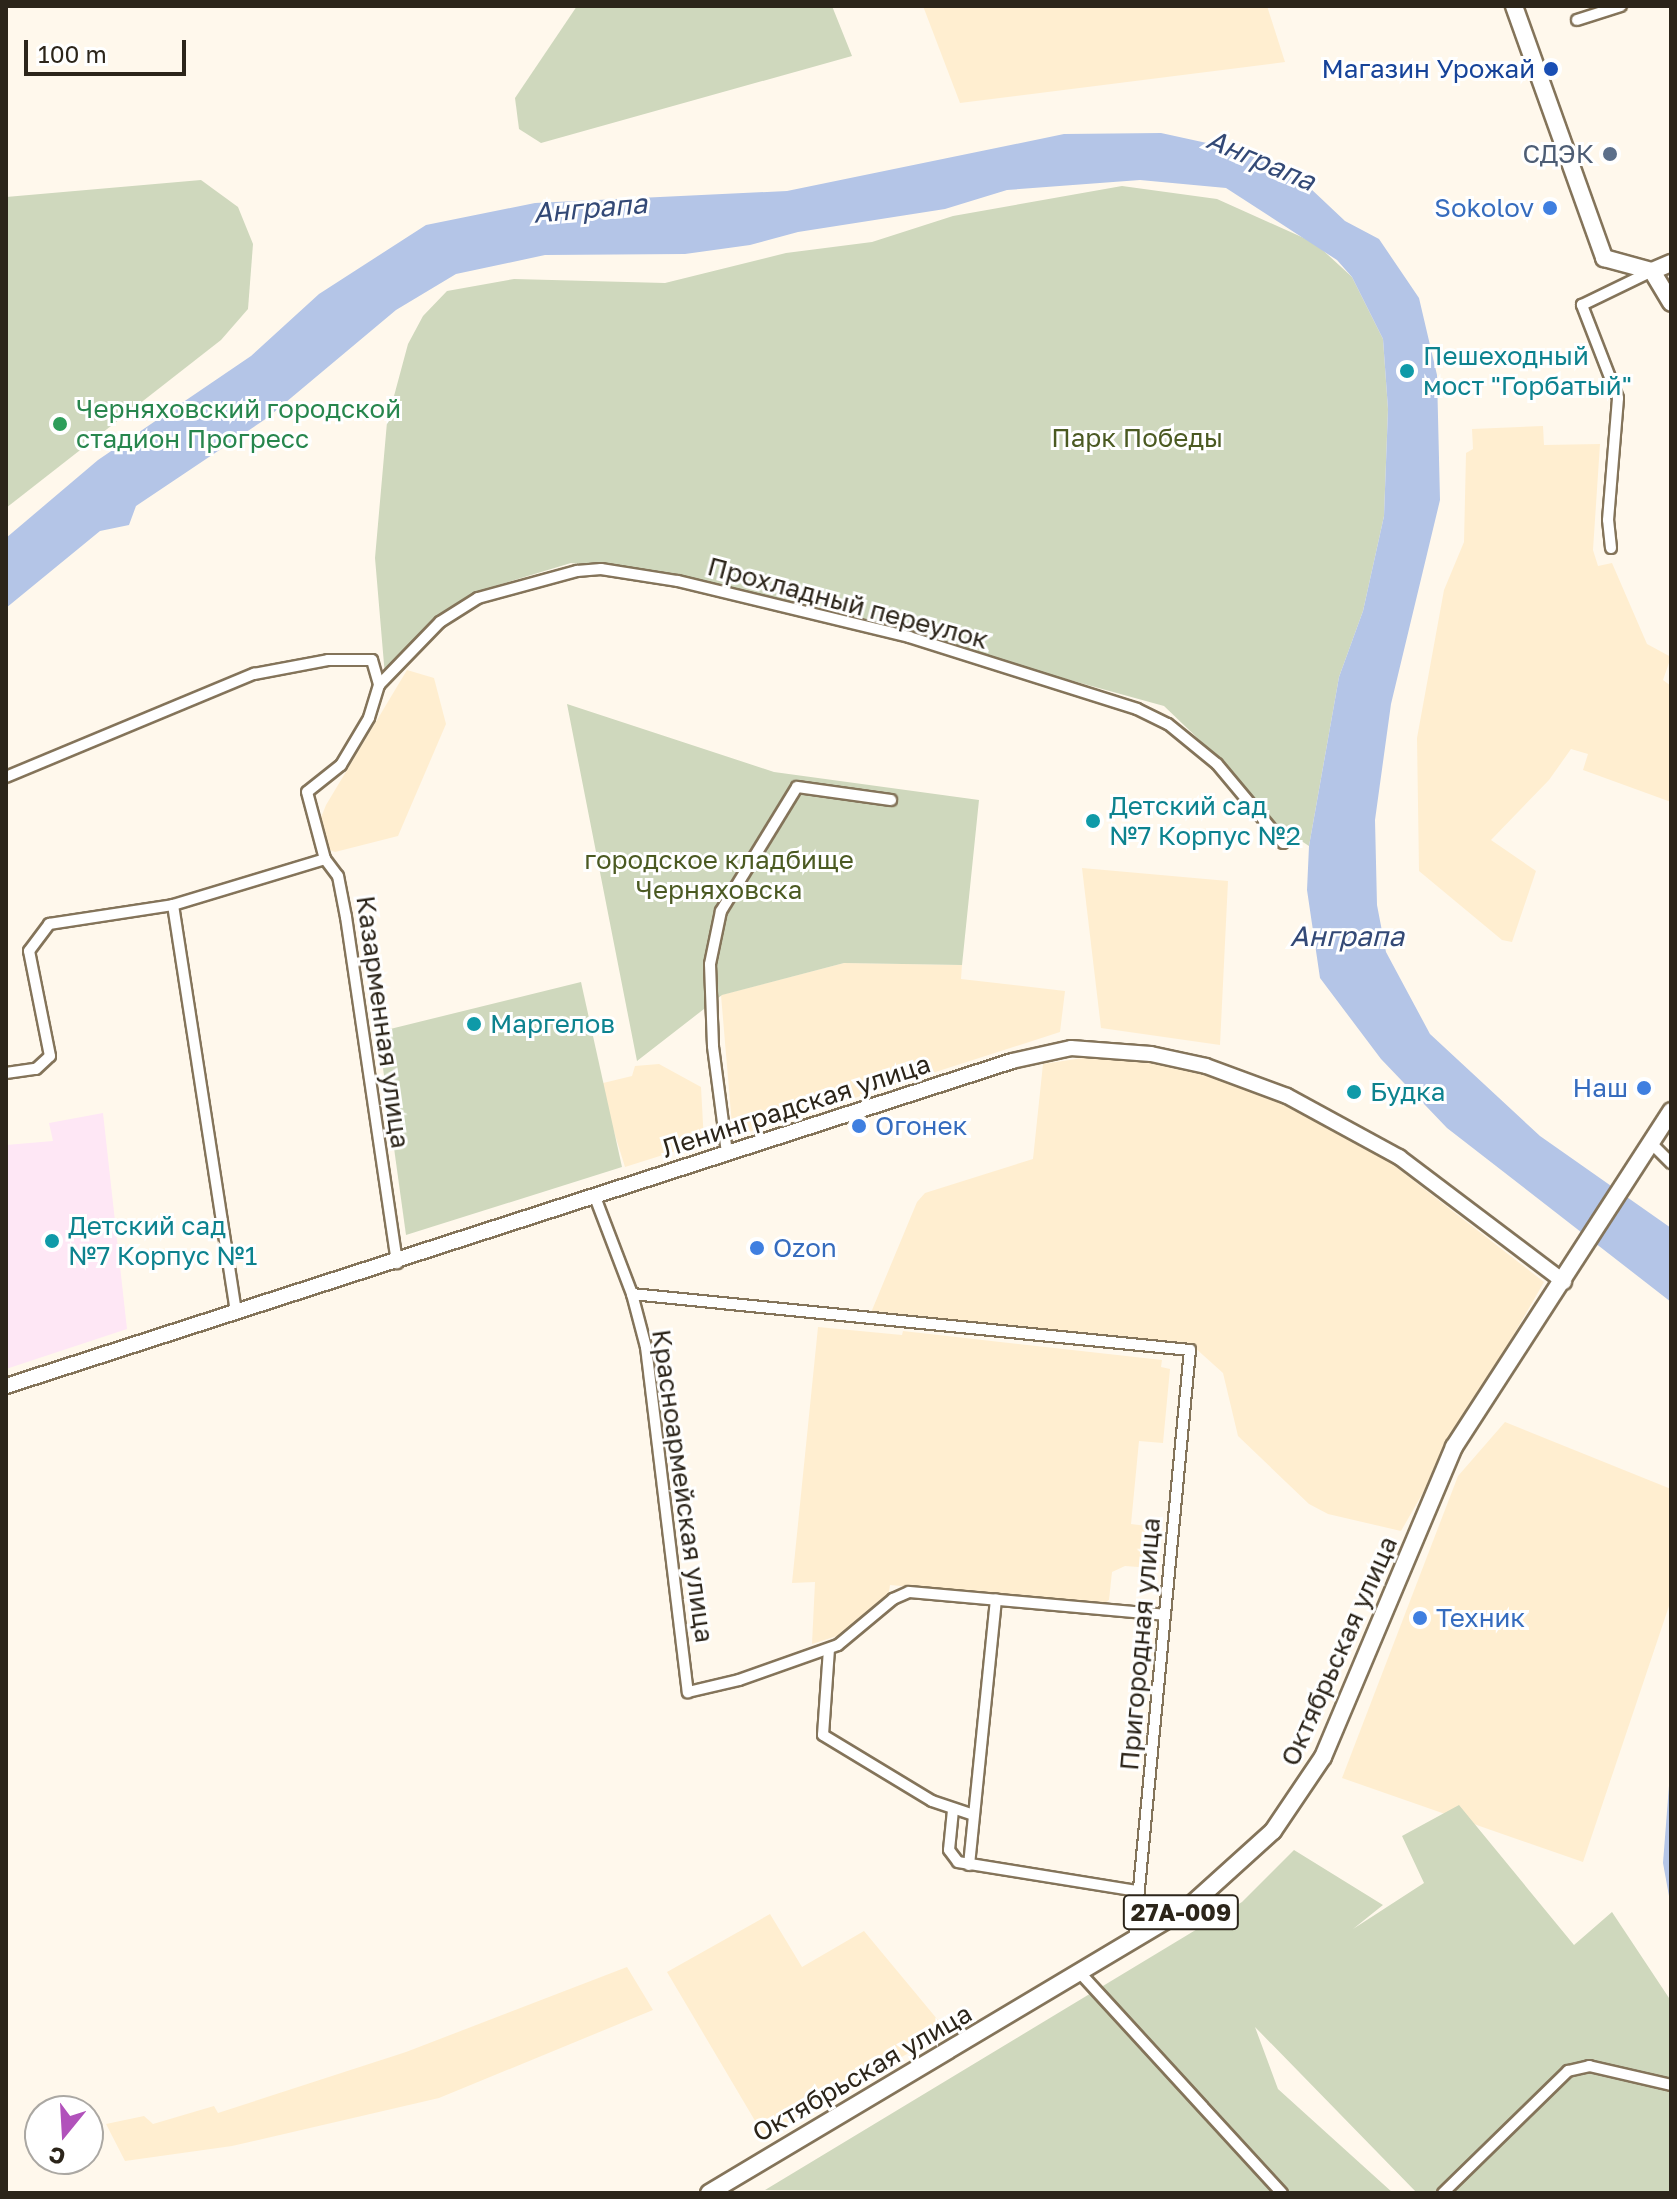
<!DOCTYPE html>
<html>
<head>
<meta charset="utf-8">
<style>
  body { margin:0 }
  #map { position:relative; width:1677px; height:2199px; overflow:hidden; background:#fff8ec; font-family:"Golos Text",sans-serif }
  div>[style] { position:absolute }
  .built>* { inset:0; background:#ffeed0 }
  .education>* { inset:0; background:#fee7f5 }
  .green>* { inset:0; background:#cfd8bd }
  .water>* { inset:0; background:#b4c5e7 }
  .roads { filter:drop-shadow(2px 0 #84745a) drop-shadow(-2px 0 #84745a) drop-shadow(0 2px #84745a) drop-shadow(0 -2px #84745a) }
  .street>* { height:10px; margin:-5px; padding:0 5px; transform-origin:5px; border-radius:5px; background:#fff }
  .secondary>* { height:14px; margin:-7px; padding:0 7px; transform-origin:7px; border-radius:7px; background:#fff }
  .primary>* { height:16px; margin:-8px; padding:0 8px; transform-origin:8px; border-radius:8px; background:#fff }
  .dots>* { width:22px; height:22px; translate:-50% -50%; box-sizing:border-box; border:4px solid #fff; border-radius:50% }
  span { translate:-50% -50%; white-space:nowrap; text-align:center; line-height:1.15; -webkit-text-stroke:6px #fff; paint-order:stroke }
  .shield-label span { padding:2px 6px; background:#fff; border:2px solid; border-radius:6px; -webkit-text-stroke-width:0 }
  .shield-label { font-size:24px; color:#2c251a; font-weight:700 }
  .transit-label { font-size:26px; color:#164399 }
  .right { translate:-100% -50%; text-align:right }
  .service-label { font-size:26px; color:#4e5e75 }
  .shop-label { font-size:26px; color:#366cbe }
  .left { translate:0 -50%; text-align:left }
  .culture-label { font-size:26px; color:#0d838f }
  .leisure-label { font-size:26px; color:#27864d }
  .park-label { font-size:26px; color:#4b5a22 }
  .street-label { font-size:26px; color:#2c251a }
  .water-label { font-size:28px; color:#334976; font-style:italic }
  .frame { position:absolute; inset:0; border:8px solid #2c251a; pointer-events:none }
  .north { position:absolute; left:24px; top:2095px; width:80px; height:80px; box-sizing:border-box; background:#fff; border:2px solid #aba8a3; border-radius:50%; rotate:198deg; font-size:22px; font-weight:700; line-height:32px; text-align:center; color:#2c251a }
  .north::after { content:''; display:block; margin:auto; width:28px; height:36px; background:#b152bb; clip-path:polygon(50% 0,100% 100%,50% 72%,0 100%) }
  .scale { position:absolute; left:24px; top:40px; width:162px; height:36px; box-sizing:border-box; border:4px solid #2c251a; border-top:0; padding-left:10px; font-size:24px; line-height:28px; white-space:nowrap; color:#2c251a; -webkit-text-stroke:6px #fff; paint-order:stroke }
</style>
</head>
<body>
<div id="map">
  <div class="built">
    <i style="clip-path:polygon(923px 6px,1267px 6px,1285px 62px,960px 103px)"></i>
    <i style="clip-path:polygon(1543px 426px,1544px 445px,1600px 444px,1593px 550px,1598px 566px,1612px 563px,1647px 644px,1671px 657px,1663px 680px,1671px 686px,1671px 802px,1583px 770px,1588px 754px,1571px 749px,1549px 780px,1491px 840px,1536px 871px,1512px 942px,1502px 940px,1419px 871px,1417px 738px,1444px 590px,1464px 542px,1466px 453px,1473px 449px,1472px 429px)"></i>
    <i style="clip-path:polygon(407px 670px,434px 678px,446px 724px,398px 836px,335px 852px,327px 849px,320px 820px,326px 805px)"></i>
    <i style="clip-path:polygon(1082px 868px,1228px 881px,1220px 1045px,1101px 1028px)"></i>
    <i style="clip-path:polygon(844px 963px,962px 965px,961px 979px,1065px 991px,1060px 1032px,733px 1137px,721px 995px)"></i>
    <i style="clip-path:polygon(1089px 1057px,1143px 1058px,1218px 1078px,1274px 1100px,1383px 1157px,1544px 1282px,1401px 1531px,1328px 1514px,1309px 1504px,1238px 1436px,1223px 1373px,1193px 1346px,870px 1315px,917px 1202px,925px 1193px,1033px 1159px,1043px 1064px)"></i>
    <i style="clip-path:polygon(659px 1064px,701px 1087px,704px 1142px,625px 1167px,599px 1084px,632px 1076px,635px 1066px)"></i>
    <i style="clip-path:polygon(818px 1327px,902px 1335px,903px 1331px,1162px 1360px,1161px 1367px,1170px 1369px,1163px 1443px,1139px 1441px,1131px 1524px,1155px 1527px,1151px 1568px,1125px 1566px,1112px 1572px,1109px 1600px,1103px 1604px,890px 1585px,888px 1598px,843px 1634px,812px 1644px,815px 1582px,792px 1583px)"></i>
    <i style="clip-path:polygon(1505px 1422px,1671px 1489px,1671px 1600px,1583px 1862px,1342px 1778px,1458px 1476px)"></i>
    <i style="clip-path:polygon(770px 1914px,802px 1967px,864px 1931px,947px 2031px,764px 2136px,667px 1972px)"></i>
    <i style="clip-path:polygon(627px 1967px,653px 2010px,439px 2098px,232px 2146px,125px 2161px,106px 2124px,144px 2116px,153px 2124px,214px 2106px,218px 2113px,406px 2052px)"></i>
  </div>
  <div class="education">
    <i style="clip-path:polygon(103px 1113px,127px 1329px,6px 1369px,6px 1145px,53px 1141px,49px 1123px)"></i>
  </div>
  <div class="green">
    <i style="clip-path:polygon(577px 6px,832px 6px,852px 56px,541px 143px,519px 129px,515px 98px)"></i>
    <i style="clip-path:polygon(201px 180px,238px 207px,253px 244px,248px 309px,221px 340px,6px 508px,6px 197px)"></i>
    <i style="clip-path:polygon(1122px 186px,1217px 199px,1315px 243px,1352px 277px,1383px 339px,1388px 409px,1384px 516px,1363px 611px,1339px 677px,1309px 846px,1271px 821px,1234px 773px,1164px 706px,736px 588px,666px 573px,571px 563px,485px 589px,435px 623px,385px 676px,375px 558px,387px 422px,408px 344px,423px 316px,447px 291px,514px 279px,665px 283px,786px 253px,872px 242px,953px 216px)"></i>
    <i style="clip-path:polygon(567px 704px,774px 772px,979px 800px,962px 965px,844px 963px,722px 995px,637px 1061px)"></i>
    <i style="clip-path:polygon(581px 982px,622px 1167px,406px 1235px,378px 1032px)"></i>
    <i style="clip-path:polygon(1459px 1805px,1574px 1945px,1612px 1912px,1671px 2001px,1671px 2193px,1417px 2193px,1255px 2027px,1278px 2089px,1393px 2193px,765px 2190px,1242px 1902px,1294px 1850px,1383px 1905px,1353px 1929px,1424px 1883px,1402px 1836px)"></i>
  </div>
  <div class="water">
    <i style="clip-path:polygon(1161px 133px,1248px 152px,1310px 188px,1345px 221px,1379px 239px,1419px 298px,1437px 375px,1440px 500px,1391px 704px,1375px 820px,1377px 905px,1386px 952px,1430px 1034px,1540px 1136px,1671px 1228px,1671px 1302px,1447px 1128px,1381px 1059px,1320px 978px,1307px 890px,1309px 846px,1339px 677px,1363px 611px,1384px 516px,1388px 409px,1383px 339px,1352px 277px,1337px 260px,1226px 188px,1140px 180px,1007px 190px,945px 209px,798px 232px,750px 245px,685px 254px,545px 255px,456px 274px,396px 310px,267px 418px,136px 506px,129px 525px,100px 531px,6px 608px,6px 538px,98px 460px,251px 356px,319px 294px,426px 225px,535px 203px,787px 191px,1064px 134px)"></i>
    <i style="clip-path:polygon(1671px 1760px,1671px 1907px,1663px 1863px)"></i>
  </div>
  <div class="roads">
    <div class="street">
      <i style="left:1577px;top:20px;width:46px;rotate:-17.7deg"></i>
      <i style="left:1611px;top:548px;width:28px;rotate:-96deg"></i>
      <i style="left:1608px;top:520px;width:122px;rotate:-85.3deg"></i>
      <i style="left:1618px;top:398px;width:100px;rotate:-111.2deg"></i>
      <i style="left:1582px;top:305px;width:78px;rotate:-25.9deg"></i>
      <i style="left:379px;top:685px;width:88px;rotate:-45.9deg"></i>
      <i style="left:440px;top:622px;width:45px;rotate:-32.3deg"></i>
      <i style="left:478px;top:598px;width:103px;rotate:-15.3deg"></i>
      <i style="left:577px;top:571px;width:24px;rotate:-5deg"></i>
      <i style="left:601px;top:569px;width:78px;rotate:8.9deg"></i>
      <i style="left:678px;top:581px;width:238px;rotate:13.6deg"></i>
      <i style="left:909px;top:637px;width:239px;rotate:17.5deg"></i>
      <i style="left:1137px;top:709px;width:34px;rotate:26deg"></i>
      <i style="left:1168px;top:724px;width:63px;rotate:39.2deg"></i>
      <i style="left:1217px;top:764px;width:103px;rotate:50.1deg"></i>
      <i style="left:6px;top:777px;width:269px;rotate:-22.6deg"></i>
      <i style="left:254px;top:674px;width:75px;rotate:-10.7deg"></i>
      <i style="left:328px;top:660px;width:44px"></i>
      <i style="left:372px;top:660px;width:26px;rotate:74deg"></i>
      <i style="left:379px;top:685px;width:34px;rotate:107deg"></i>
      <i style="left:369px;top:718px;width:55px;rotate:120.8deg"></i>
      <i style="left:341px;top:765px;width:43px;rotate:141.5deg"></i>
      <i style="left:307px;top:792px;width:69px;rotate:75deg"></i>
      <i style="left:325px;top:859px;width:21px;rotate:53deg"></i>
      <i style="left:338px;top:876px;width:42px;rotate:79deg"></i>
      <i style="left:346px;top:917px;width:350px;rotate:81.6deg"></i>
      <i style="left:173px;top:905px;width:413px;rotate:81.2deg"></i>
      <i style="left:6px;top:1073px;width:30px;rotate:-8deg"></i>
      <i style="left:36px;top:1069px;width:19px;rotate:-43deg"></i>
      <i style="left:50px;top:1056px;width:107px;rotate:-101.3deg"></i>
      <i style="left:29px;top:951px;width:34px;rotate:-53deg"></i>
      <i style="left:49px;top:924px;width:125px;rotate:-8.7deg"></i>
      <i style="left:173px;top:905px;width:159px;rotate:-16.8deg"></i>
      <i style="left:1652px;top:1144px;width:27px;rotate:45deg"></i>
      <i style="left:727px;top:1153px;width:108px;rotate:-97.5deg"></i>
      <i style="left:713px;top:1046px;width:82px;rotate:-92.1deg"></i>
      <i style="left:710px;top:964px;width:54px;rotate:-78.3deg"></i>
      <i style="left:721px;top:911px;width:145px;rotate:-58.5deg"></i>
      <i style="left:797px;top:787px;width:95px;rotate:7.9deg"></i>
      <i style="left:595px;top:1197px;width:104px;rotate:69.1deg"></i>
      <i style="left:632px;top:1294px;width:55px;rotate:75.2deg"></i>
      <i style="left:646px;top:1347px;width:348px;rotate:83.1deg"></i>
      <i style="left:688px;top:1692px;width:52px;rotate:-13.2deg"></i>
      <i style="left:739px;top:1680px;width:105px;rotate:-19.5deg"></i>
      <i style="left:838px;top:1645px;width:72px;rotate:-39.9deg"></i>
      <i style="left:893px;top:1599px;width:17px;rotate:-24deg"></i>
      <i style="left:909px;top:1592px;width:257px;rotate:5.1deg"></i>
      <i style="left:632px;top:1294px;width:561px;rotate:5.73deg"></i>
      <i style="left:1190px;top:1350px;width:594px;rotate:95.41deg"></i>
      <i style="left:829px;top:1649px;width:86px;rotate:94deg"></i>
      <i style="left:823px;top:1735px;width:127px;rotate:31.2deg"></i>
      <i style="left:932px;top:1801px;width:44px;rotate:18.4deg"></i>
      <i style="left:953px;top:1810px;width:40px;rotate:95.7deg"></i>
      <i style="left:949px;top:1850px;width:15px;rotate:53deg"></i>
      <i style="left:958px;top:1862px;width:182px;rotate:9.2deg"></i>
      <i style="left:969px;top:1865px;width:267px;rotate:-84.2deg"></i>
      <i style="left:1082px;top:1975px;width:296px;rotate:47.5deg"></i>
      <i style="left:1443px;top:2193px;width:175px;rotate:-44.3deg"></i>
      <i style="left:1568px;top:2071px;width:22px;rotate:-13deg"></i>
      <i style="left:1589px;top:2066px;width:84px;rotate:13deg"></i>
    </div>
    <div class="secondary">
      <i style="left:6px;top:1386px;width:1057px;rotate:-17.9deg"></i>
      <i style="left:1012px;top:1061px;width:60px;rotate:-12.4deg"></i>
      <i style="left:1071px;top:1048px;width:80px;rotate:4.3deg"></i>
      <i style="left:1151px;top:1054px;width:56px;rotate:12.3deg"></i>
      <i style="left:1206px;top:1066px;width:86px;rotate:20.3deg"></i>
      <i style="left:1287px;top:1096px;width:128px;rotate:28.6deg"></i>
      <i style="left:1399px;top:1157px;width:207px;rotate:37.1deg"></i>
    </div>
    <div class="primary">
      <i style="left:1514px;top:6px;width:268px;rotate:70.3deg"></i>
      <i style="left:1604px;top:258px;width:50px;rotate:15.2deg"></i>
      <i style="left:1652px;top:271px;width:21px;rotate:-23deg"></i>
      <i style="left:1652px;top:271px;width:37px;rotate:59deg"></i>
      <i style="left:709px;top:2193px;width:560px;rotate:-30.82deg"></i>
      <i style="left:1190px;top:1906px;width:112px;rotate:-42.1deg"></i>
      <i style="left:1273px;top:1831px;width:89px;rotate:-56deg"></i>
      <i style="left:1323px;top:1757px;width:337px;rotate:-67.1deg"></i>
      <i style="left:1454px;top:1447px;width:400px;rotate:-57.1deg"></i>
    </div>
  </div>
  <div class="dots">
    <i style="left:1551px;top:69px;background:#1a4fb4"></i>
    <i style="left:1610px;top:154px;background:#5c6f8a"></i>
    <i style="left:1550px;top:208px;background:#3f7fe0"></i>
    <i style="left:1407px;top:371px;background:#0f9aa8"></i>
    <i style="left:60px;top:424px;background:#2e9e5b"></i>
    <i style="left:1093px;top:821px;background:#0f9aa8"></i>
    <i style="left:474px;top:1024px;background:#0f9aa8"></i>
    <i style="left:1644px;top:1088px;background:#3f7fe0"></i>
    <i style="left:1354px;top:1092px;background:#0f9aa8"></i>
    <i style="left:859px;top:1126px;background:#3f7fe0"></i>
    <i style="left:52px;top:1241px;background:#0f9aa8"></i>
    <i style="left:757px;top:1248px;background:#3f7fe0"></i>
    <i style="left:1420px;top:1618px;background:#3f7fe0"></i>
  </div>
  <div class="shield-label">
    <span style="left:1181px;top:1912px">27А-009</span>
  </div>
  <div class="transit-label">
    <span class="right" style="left:1535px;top:69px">Магазин Урожай</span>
  </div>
  <div class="service-label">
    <span class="right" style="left:1594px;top:154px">СДЭК</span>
  </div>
  <div class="shop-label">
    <span class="right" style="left:1534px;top:208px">Sokolov</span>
    <span class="right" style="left:1628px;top:1088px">Наш</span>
    <span class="left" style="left:875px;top:1126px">Огонек</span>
    <span class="left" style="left:773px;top:1248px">Ozon</span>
    <span class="left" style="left:1436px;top:1618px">Техник</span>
  </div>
  <div class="culture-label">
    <span class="left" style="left:1423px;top:371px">Пешеходный<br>мост "Горбатый"</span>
    <span class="left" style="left:1109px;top:821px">Детский сад<br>№7 Корпус №2</span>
    <span class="left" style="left:490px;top:1024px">Маргелов</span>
    <span class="left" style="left:1370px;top:1092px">Будка</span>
    <span class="left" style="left:68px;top:1241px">Детский сад<br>№7 Корпус №1</span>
  </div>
  <div class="leisure-label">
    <span class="left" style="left:76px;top:424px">Черняховский городской<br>стадион Прогресс</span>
  </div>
  <div class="park-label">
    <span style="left:1137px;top:438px">Парк Победы</span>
    <span style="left:719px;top:875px">городское кладбище<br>Черняховска</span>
  </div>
  <div class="street-label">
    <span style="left:848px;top:603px;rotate:15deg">Прохладный переулок</span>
    <span style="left:383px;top:1022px;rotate:82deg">Казарменная улица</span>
    <span style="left:796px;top:1106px;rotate:-18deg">Ленинградская улица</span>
    <span style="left:683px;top:1486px;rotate:82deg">Красноармейская улица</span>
    <span style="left:1140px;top:1644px;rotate:-85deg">Пригородная улица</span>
    <span style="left:1339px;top:1651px;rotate:-66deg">Октябрьская улица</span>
    <span style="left:862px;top:2073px;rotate:-30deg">Октябрьская улица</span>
  </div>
  <div class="water-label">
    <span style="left:1261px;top:160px;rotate:23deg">Анграпа</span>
    <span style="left:590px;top:208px;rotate:-5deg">Анграпа</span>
    <span style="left:1347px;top:936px">Анграпа</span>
  </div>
  <div class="frame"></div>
  <div class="north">С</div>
  <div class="scale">100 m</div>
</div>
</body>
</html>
